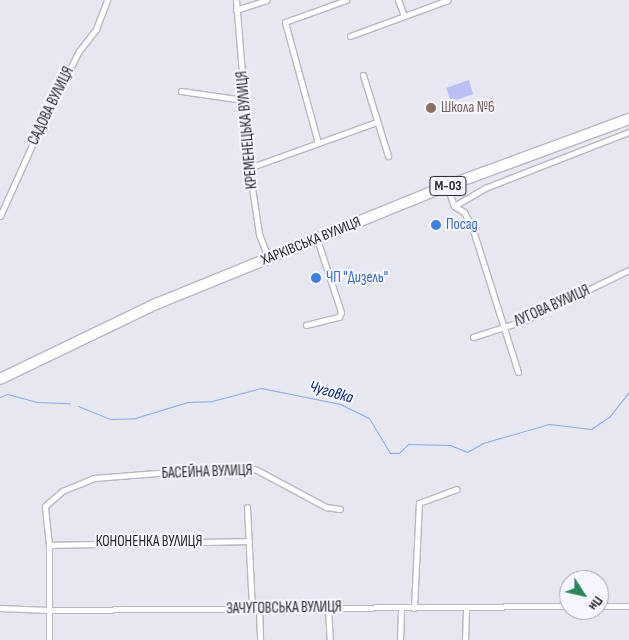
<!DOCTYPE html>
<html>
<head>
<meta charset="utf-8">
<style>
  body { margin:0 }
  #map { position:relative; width:629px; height:640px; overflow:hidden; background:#e6e7f1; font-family:"Sofia Sans Condensed",sans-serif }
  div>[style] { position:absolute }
  .green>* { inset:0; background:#bbbff3 }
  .stream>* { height:1px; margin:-0.5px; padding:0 0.5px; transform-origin:0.5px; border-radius:0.5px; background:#85a9eb }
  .roads { filter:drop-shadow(1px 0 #b6b7c0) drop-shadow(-1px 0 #b6b7c0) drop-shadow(0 1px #b6b7c0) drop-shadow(0 -1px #b6b7c0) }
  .street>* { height:5px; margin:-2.5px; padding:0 2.5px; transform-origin:2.5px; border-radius:2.5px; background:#fff }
  .highway>* { height:10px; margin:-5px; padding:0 5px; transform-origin:5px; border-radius:5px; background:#fff }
  .dots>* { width:14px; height:14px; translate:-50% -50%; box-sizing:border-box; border:2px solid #f4f5ff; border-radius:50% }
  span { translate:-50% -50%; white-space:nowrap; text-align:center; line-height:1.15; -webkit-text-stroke:4.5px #f4f5ff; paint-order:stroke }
  .shield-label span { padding:1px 4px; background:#f4f5ff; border:1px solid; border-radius:4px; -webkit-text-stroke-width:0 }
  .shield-label { font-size:14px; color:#27272a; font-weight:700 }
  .street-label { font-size:15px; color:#27272a }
  .education-label { font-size:15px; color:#785e54 }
  .left { translate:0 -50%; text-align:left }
  .shop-label { font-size:15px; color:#366cbe }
  .water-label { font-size:16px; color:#00236d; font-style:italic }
  .north { position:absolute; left:559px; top:570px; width:50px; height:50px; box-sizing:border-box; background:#f4f5ff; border:1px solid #a2a3aa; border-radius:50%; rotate:125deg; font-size:14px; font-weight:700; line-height:20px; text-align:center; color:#27272a }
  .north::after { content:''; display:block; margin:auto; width:18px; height:22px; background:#2b855b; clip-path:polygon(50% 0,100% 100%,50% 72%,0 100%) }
</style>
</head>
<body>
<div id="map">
  <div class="green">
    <i style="clip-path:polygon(469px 80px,473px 94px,451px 102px,446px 88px)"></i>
  </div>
  <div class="stream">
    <i style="left:0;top:397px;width:8px;rotate:-23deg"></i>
    <i style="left:7px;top:394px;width:31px;rotate:15deg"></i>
    <i style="left:37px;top:402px;width:33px;rotate:2deg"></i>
    <i style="left:78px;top:406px;width:35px;rotate:22deg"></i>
    <i style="left:111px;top:419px;width:24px;rotate:-2deg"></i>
    <i style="left:135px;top:418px;width:55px;rotate:-16.8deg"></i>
    <i style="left:188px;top:402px;width:24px;rotate:-2deg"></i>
    <i style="left:212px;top:401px;width:51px;rotate:-14.9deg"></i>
    <i style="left:261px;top:388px;width:81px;rotate:11.4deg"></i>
    <i style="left:340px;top:404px;width:32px;rotate:26deg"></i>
    <i style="left:369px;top:418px;width:41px;rotate:59deg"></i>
    <i style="left:390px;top:453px;width:9px"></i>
    <i style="left:399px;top:453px;width:13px;rotate:-45deg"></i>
    <i style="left:408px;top:444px;width:42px;rotate:1.4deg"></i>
    <i style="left:450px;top:445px;width:18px;rotate:22deg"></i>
    <i style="left:467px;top:452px;width:18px;rotate:-29deg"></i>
    <i style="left:483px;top:443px;width:69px;rotate:-16.1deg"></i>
    <i style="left:549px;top:424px;width:42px;rotate:6.8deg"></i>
    <i style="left:591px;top:429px;width:23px;rotate:-34deg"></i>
    <i style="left:610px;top:416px;width:31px;rotate:-52deg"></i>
  </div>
  <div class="roads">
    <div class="street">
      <i style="left:236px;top:0;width:182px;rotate:85.3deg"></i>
      <i style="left:251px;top:181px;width:54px;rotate:81.4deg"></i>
      <i style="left:259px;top:234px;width:26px;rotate:69deg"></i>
      <i style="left:398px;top:0;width:17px;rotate:69deg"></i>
      <i style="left:236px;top:10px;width:32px;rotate:-18deg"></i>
      <i style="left:350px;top:36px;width:104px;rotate:-20.2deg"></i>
      <i style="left:363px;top:75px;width:85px;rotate:72.8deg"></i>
      <i style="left:181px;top:91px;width:63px;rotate:8.3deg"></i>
      <i style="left:318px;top:143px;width:125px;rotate:-105.3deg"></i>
      <i style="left:285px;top:22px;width:65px;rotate:-19.8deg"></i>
      <i style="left:249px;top:168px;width:136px;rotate:-19.8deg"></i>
      <i style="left:447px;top:186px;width:21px;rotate:71deg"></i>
      <i style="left:454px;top:206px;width:12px;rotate:31deg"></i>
      <i style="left:464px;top:212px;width:17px;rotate:62deg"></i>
      <i style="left:472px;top:227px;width:152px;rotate:72.4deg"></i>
      <i style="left:454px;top:206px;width:36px;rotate:-30deg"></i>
      <i style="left:485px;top:188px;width:155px;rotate:-21.3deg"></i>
      <i style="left:0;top:216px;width:92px;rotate:-65.7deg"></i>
      <i style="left:38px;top:132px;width:91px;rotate:-63.2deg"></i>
      <i style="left:79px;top:51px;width:28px;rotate:-52deg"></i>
      <i style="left:96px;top:29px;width:31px;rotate:-69deg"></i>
      <i style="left:306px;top:325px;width:34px;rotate:-14deg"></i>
      <i style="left:339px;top:317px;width:5px;rotate:-68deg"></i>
      <i style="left:341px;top:312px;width:77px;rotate:-108.2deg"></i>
      <i style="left:473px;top:337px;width:56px;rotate:-17.8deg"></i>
      <i style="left:526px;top:320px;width:114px;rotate:-25.9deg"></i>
      <i style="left:247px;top:507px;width:101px;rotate:87.2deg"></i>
      <i style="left:49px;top:545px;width:200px;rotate:-1.1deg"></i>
      <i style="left:599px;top:606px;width:30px"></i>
      <i style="left:328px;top:607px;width:33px;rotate:87deg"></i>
      <i style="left:0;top:608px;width:48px;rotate:2.4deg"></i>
      <i style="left:48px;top:610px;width:521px;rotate:-0.44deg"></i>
      <i style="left:259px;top:608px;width:32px;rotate:88deg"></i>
      <i style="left:414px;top:608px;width:105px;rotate:-87.3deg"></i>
      <i style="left:419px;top:503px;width:40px;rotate:-20.2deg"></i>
      <i style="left:49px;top:640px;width:95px;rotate:-90deg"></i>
      <i style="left:49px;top:545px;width:39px;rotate:-96deg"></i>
      <i style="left:45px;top:506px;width:23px;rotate:-41deg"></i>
      <i style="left:62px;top:491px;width:35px;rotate:-22deg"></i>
      <i style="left:94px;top:478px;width:127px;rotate:-4.5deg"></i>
      <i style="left:221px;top:468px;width:34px;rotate:2deg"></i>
      <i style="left:255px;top:469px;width:81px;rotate:28.2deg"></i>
      <i style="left:326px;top:507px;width:14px;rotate:8deg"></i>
      <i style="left:400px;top:640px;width:32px;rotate:-88deg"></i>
      <i style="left:465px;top:640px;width:32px;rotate:-88deg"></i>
    </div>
    <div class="highway">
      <i style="left:0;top:379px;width:173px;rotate:-25.7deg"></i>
      <i style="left:156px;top:304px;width:314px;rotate:-22.1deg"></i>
      <i style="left:447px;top:186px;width:194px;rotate:-20.2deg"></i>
    </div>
  </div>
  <div class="dots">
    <i style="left:431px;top:108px;background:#8d6e63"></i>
    <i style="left:436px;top:225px;background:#3f7fe0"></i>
    <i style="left:316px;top:278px;background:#3f7fe0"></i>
  </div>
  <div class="shield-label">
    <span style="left:448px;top:186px">М-03</span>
  </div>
  <div class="street-label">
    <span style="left:51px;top:106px;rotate:-64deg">САДОВА ВУЛИЦЯ</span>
    <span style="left:247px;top:130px;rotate:-95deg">КРЕМЕНЕЦЬКА ВУЛИЦЯ</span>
    <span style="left:311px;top:241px;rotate:-22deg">ХАРКІВСЬКА ВУЛИЦЯ</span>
    <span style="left:552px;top:306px;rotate:-24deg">ЛУГОВА ВУЛИЦЯ</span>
    <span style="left:207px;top:472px;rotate:-2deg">БАСЕЙНА ВУЛИЦЯ</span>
    <span style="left:149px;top:542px">КОНОНЕНКА ВУЛИЦЯ</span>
    <span style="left:284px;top:608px;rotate:-1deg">ЗАЧУГОВСЬКА ВУЛИЦЯ</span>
  </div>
  <div class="education-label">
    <span class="left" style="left:441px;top:108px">Школа №6</span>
  </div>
  <div class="shop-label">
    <span class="left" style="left:446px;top:225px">Посад</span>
    <span class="left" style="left:326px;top:278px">ЧП "Дизель"</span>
  </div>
  <div class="water-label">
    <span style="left:331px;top:393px;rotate:16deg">Чуговка</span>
  </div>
  <div class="north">Пн</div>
</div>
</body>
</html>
